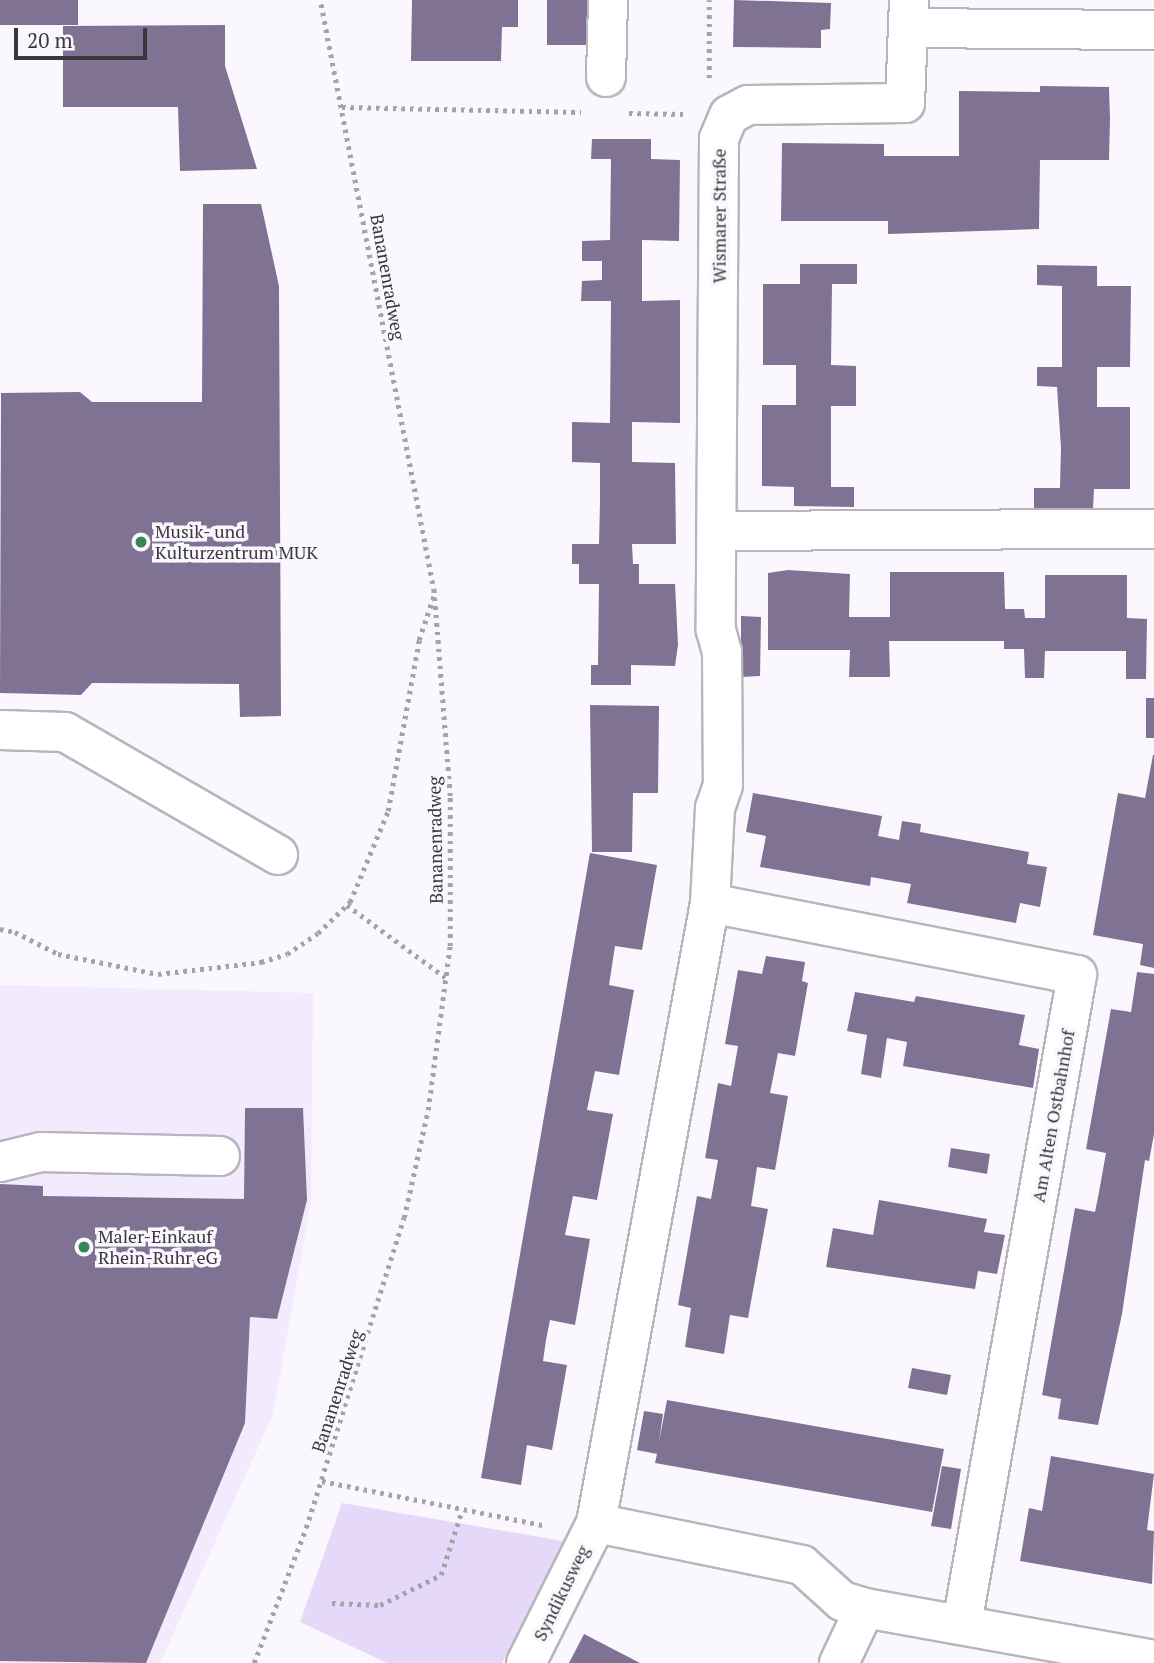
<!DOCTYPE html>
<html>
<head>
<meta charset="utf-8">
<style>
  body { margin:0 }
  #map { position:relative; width:1154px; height:1663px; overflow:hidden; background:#faf8fe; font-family:"PT Serif",serif }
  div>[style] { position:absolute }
  .built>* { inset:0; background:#f2ebfd }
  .green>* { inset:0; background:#e6d8f9 }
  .building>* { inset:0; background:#807293 }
  .path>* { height:4.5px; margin-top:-2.25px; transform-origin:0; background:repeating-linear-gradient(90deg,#a5a3a8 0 3.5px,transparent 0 8.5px) }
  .roads { filter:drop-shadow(2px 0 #b9b5bf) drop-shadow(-2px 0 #b9b5bf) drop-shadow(0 2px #b9b5bf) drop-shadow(0 -2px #b9b5bf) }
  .minor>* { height:38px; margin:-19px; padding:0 19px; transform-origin:19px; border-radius:19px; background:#fff }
  .dots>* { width:19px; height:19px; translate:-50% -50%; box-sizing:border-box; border:4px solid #faf8fe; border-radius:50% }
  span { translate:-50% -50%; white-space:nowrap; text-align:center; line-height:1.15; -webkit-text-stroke:7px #faf8fe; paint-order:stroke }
  .street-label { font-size:18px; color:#3a383c }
  .poi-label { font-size:18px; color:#3a383c }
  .left { translate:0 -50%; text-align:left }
  .scale { position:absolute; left:14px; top:28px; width:133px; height:32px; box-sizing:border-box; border:4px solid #3a383c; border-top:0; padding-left:9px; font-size:21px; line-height:24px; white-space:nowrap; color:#3a383c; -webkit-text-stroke:5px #faf8fe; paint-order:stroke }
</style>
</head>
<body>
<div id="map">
  <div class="built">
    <i style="clip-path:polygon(0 985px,313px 993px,311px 1201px,273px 1415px,160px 1663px,0 1663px)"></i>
  </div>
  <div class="green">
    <i style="clip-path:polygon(342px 1503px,563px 1541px,502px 1663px,387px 1663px,300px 1622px)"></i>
  </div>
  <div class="building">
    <i style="clip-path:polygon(0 0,78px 0,78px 25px,0 25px)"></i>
    <i style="clip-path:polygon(412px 0,518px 0,518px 27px,502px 27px,501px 61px,411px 61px)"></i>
    <i style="clip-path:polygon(547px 0,588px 0,587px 45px,547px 45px)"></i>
    <i style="clip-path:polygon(734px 0,831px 3px,830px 29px,821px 30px,821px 48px,733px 47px)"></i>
    <i style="clip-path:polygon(225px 25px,225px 66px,257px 169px,180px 171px,178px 107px,63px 107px,63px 26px)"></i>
    <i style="clip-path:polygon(1040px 86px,1109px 87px,1110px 119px,1109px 160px,1040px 160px,1039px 229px,888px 234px,888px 221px,781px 221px,782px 143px,884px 144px,884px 156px,959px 156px,959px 91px,1040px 92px)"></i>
    <i style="clip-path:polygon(592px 139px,651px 139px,651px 159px,680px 160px,679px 241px,642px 240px,642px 301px,680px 300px,680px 423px,632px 422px,632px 462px,675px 463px,676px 544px,632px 544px,633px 564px,639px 564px,639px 584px,675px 584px,678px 645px,675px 666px,631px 665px,631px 685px,591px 685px,591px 665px,598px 665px,599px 584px,579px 584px,579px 564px,572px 564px,572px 544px,599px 544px,600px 503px,600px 463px,572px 462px,572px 422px,610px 423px,611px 301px,581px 301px,582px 281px,602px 280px,602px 261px,582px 261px,582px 241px,610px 240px,611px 159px,591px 159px)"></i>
    <i style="clip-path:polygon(203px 204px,261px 204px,279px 286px,281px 716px,240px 717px,239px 684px,92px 683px,81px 695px,0 693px,1px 393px,80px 392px,92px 402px,202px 402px)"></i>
    <i style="clip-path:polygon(800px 264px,857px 264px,857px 284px,832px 284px,831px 365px,856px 366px,856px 406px,831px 406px,831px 487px,854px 487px,854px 507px,794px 506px,794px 487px,762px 486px,762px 405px,796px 405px,796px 365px,763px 365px,763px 284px,800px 284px)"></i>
    <i style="clip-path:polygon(1037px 265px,1097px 266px,1097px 286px,1131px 286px,1130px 367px,1097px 367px,1097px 407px,1130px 407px,1130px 489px,1094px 489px,1093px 508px,1034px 508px,1034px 488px,1060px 488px,1061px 448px,1057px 387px,1037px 386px,1037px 367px,1062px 367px,1062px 286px,1037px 285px)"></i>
    <i style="clip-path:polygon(788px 570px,850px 574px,849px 617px,890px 617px,890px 572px,1004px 572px,1005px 609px,1024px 609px,1025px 618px,1045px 618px,1045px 575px,1127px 575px,1127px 618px,1147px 619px,1146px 679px,1126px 679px,1126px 651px,1045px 651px,1044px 678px,1025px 678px,1024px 649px,1004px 649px,1004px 641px,889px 641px,890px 677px,849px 677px,850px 650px,768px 650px,768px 573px)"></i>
    <i style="clip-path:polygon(741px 616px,761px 617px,760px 676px,741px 677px)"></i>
    <i style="clip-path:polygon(1146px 698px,1154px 698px,1154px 738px,1146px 738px)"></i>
    <i style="clip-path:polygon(590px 705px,659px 706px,658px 793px,633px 793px,632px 852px,592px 852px)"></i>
    <i style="clip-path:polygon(1153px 755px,1154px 755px,1154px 968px,1140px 965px,1143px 944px,1093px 935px,1118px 793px,1145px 798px)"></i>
    <i style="clip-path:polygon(753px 793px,882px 816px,878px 836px,899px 840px,902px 821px,921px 824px,920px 832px,1029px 852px,1027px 864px,1047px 867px,1040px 907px,1020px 903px,1016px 923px,907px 903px,911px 884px,871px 877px,870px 886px,760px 867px,766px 836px,746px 832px)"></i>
    <i style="clip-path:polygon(590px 853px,657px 865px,642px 950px,615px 946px,609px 985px,634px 990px,619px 1075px,595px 1071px,587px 1110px,613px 1114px,597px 1200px,573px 1196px,565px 1235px,590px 1239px,575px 1325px,550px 1320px,546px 1340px,543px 1361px,567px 1365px,552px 1450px,527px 1445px,521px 1485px,481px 1478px)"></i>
    <i style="clip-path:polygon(766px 956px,805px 962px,802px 981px,808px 983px,795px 1056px,778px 1053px,770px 1093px,788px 1096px,775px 1170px,757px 1167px,754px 1187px,751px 1206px,768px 1209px,748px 1318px,730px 1315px,724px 1354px,685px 1347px,691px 1308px,678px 1305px,697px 1196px,711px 1199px,718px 1160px,705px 1158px,718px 1083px,731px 1086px,738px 1046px,725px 1044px,738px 970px,762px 974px)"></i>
    <i style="clip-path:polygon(1137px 972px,1154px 974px,1154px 1134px,1149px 1161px,1145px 1160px,1122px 1314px,1098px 1425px,1058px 1419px,1061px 1399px,1042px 1395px,1075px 1208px,1095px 1212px,1099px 1192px,1106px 1153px,1086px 1149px,1111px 1009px,1131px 1012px)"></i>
    <i style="clip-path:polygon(855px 992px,914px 1002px,916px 996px,1025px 1015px,1019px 1045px,1039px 1049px,1033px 1088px,903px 1066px,907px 1042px,887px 1038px,881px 1078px,861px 1074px,867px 1035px,847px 1031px)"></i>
    <i style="clip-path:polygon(245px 1108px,303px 1108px,307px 1200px,277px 1319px,250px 1317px,245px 1423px,146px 1663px,0 1661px,0 1184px,43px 1186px,43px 1196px,244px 1199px)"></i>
    <i style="clip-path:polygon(951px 1148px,990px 1154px,987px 1174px,948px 1167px)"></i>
    <i style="clip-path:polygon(879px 1200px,987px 1219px,984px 1232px,1005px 1235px,997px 1274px,978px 1271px,975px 1289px,826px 1267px,833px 1228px,873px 1235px)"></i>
    <i style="clip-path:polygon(912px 1368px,951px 1375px,947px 1395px,908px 1388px)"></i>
    <i style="clip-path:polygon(667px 1400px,944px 1449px,932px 1512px,655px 1463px,657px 1454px,637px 1450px,644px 1411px,663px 1414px,659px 1442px)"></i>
    <i style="clip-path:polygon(1051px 1456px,1154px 1474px,1147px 1530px,1154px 1531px,1152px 1584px,1020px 1561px,1029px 1508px,1042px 1511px)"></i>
    <i style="clip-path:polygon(942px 1466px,961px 1469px,951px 1529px,931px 1526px)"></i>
    <i style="clip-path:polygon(584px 1634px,640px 1663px,569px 1663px)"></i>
  </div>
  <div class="path">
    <i style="left:709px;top:78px;width:78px;rotate:-90deg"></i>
    <i style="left:342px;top:107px;width:239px;rotate:1.2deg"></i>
    <i style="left:629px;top:113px;width:54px;rotate:1.1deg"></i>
    <i style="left:347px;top:905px;width:122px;rotate:36.3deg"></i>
    <i style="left:0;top:929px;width:15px;rotate:11deg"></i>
    <i style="left:15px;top:932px;width:48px;rotate:27.1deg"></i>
    <i style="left:58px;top:954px;width:102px;rotate:11.3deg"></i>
    <i style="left:158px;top:974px;width:104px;rotate:-6.6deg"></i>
    <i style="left:261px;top:962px;width:27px;rotate:-17deg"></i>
    <i style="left:287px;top:954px;width:37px;rotate:-34deg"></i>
    <i style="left:318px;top:933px;width:45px;rotate:-44.1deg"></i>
    <i style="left:350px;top:902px;width:99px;rotate:-67.3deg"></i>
    <i style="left:388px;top:811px;width:174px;rotate:-79.7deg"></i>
    <i style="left:419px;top:640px;width:47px;rotate:-71.6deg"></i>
    <i style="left:322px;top:1481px;width:229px;rotate:11.3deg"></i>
    <i style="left:332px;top:1603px;width:48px;rotate:2.4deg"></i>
    <i style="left:380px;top:1605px;width:68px;rotate:-26.2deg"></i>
    <i style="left:441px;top:1575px;width:68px;rotate:-72.1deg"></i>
    <i style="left:254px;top:1663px;width:145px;rotate:-68.9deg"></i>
    <i style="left:306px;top:1528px;width:325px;rotate:-72.5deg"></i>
    <i style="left:404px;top:1218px;width:111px;rotate:-77.5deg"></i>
    <i style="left:428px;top:1110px;width:165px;rotate:-82.4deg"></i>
    <i style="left:450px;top:946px;width:150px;rotate:-90deg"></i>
    <i style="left:450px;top:796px;width:205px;rotate:-94.5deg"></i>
    <i style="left:434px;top:592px;width:603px;rotate:-100.9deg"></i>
  </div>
  <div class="roads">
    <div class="minor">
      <i style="left:909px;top:0;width:103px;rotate:92.2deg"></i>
      <i style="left:905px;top:103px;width:157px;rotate:179.3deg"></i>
      <i style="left:748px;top:105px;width:21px;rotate:152deg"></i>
      <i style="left:729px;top:115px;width:26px;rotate:113deg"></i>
      <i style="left:719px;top:139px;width:491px;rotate:90.4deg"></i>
      <i style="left:716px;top:630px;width:23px;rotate:75deg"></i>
      <i style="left:722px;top:652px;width:133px;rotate:89.6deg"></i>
      <i style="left:723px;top:785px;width:24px;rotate:109deg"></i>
      <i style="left:715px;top:808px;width:95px;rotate:93deg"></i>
      <i style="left:710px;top:903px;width:630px;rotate:100.42deg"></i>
      <i style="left:596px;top:1523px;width:210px;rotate:11.5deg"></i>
      <i style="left:802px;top:1565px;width:54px;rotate:42deg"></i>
      <i style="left:842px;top:1601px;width:24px;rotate:17deg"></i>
      <i style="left:865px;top:1608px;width:294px;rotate:10.2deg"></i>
      <i style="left:909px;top:28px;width:245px;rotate:0.5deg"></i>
      <i style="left:606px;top:77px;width:77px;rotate:-88.5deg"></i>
      <i style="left:717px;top:531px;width:437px;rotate:-0.3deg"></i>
      <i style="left:0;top:730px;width:65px;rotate:1.8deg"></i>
      <i style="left:65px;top:732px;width:246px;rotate:30deg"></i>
      <i style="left:710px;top:903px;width:374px;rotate:11.1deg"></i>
      <i style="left:1077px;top:975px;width:659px;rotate:100.05deg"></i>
      <i style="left:0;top:1162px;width:42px;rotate:-13.7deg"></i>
      <i style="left:41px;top:1152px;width:179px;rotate:1.3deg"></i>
      <i style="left:526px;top:1663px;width:157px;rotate:-63.4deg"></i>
      <i style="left:839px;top:1663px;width:61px;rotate:-64.7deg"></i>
    </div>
  </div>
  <div class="dots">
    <i style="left:141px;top:542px;background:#368555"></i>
    <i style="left:84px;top:1247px;background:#368555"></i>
  </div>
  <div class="street-label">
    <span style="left:719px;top:216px;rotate:-90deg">Wismarer Straße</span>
    <span style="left:388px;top:277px;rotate:80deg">Bananenradweg</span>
    <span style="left:435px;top:840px;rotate:-91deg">Bananenradweg</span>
    <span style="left:1053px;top:1116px;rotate:-80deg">Am Alten Ostbahnhof</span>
    <span style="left:337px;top:1391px;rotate:-72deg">Bananenradweg</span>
    <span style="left:561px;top:1593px;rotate:-64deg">Syndikusweg</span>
  </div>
  <div class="poi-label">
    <span class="left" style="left:155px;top:542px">Musik- und<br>Kulturzentrum MUK</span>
    <span class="left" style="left:98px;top:1247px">Maler-Einkauf<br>Rhein-Ruhr eG</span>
  </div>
  <div class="scale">20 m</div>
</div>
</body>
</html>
